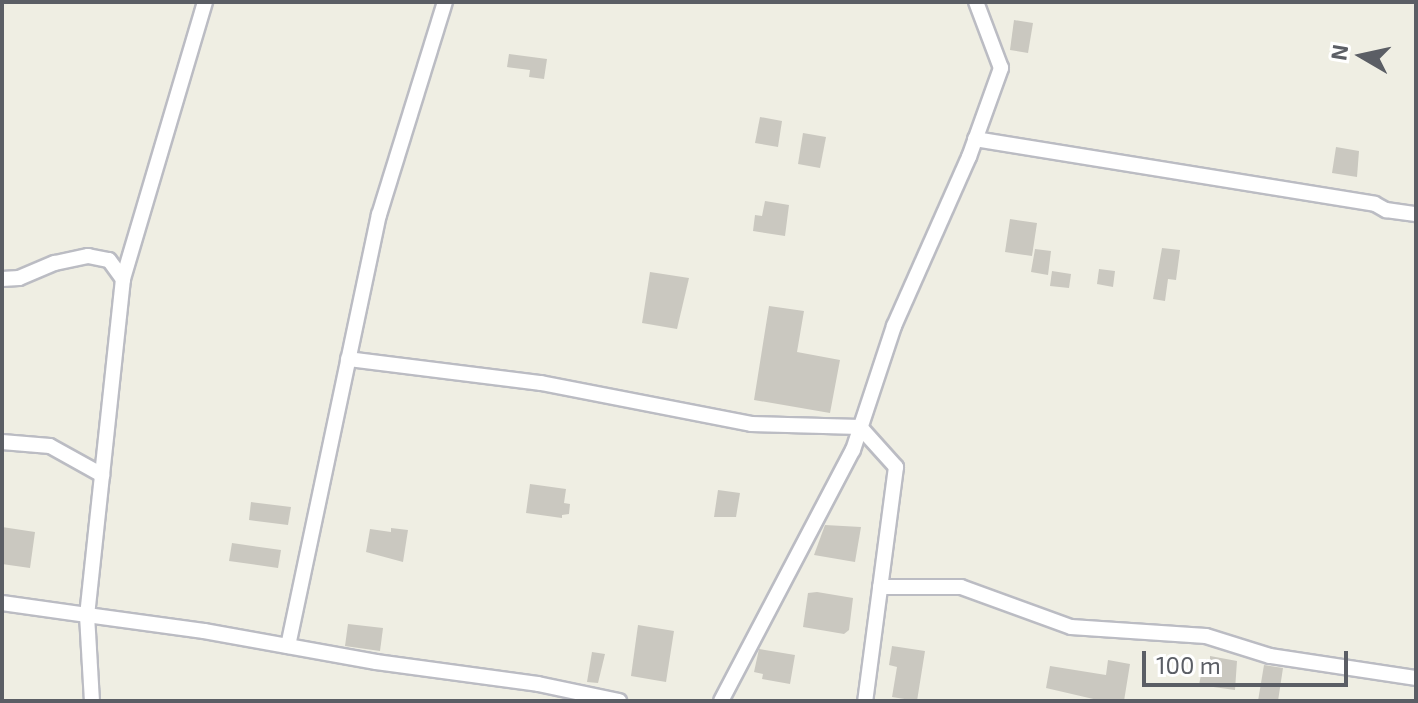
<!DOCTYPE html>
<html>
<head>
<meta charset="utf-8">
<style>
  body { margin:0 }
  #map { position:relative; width:1418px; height:703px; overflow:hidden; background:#efeee3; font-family:"Exo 2",sans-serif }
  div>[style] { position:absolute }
  .building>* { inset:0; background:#cac8c0 }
  .roads { filter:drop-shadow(2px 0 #bbbcc3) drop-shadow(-2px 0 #bbbcc3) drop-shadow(0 2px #bbbcc3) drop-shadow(0 -2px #bbbcc3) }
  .minor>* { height:14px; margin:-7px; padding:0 7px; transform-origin:7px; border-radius:7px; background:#fff }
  span { translate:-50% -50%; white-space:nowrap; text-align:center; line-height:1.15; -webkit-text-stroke:7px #fff; paint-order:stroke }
  .frame { position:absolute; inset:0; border:4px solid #5b5e65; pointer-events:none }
  .north { position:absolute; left:1322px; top:16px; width:80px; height:80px; -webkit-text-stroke:6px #fff; paint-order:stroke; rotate:279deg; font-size:22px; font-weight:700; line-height:32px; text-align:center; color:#5b5e65 }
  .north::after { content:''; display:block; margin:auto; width:28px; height:36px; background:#5b5e65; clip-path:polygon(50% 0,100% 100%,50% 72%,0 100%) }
  .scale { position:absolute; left:1142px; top:651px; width:206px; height:36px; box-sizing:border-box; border:4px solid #5b5e65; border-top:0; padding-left:10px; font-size:24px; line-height:28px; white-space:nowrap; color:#5b5e65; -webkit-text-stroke:6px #fff; paint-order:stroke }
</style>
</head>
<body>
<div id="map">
  <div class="building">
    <i style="clip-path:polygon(1014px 20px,1033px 23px,1028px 53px,1010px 50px)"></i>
    <i style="clip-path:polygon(509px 54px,547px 59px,544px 79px,529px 77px,530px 70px,507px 67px)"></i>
    <i style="clip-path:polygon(760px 117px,782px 121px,778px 147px,755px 143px)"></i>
    <i style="clip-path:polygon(803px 133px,826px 137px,820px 168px,798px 164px)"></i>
    <i style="clip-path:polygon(1336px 147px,1359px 151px,1357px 177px,1332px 173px)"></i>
    <i style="clip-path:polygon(765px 201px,789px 205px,785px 236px,753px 231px,755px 215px,762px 216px)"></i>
    <i style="clip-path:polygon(1010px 219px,1037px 223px,1032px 256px,1005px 252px)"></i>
    <i style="clip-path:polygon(1162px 248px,1180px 250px,1176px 280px,1168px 279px,1165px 301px,1153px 299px)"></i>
    <i style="clip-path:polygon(1035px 249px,1051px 251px,1048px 275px,1031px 272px)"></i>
    <i style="clip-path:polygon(1099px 269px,1115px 271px,1113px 287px,1097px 284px)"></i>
    <i style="clip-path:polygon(1052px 271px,1071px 274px,1069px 288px,1050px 286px)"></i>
    <i style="clip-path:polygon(650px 272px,689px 278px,677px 329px,642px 323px)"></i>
    <i style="clip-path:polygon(769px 306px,804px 311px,797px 352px,840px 360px,830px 413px,754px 400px)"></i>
    <i style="clip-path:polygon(530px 484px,566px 489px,564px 503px,570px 504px,569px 514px,562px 515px,562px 518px,526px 513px)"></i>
    <i style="clip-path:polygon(718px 490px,740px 493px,736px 517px,714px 517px)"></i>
    <i style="clip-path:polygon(251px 502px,291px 507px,288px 525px,249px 520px)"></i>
    <i style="clip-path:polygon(825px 525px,861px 527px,855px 562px,814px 555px)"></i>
    <i style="clip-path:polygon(2px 527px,35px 532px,30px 568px,2px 564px)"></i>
    <i style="clip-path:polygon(391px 528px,408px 530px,403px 562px,366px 552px,370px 529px,391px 532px)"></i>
    <i style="clip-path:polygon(232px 543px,281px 550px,278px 568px,229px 561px)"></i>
    <i style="clip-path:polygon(817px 592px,853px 598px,849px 630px,844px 634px,803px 627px,808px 593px)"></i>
    <i style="clip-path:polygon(348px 624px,383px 628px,380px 651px,345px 646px)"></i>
    <i style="clip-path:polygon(638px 625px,674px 631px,666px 682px,631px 676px)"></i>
    <i style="clip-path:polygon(892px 646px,925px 651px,917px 701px,892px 697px,897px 667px,889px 665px)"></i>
    <i style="clip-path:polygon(759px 649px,795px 655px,790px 684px,762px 679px,763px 674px,754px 672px)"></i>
    <i style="clip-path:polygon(592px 652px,605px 654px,598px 683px,587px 682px)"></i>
    <i style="clip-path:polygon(1210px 656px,1237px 661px,1235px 690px,1199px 685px,1204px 659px,1210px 660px)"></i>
    <i style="clip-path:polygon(1108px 660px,1130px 664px,1124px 701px,1102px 701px,1046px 688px,1050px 666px,1106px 675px)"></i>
    <i style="clip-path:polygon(1264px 665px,1283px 668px,1278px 701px,1258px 701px)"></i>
  </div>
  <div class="roads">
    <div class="minor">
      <i style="left:205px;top:2px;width:289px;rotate:106.5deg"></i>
      <i style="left:123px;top:279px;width:338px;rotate:96.1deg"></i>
      <i style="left:87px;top:615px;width:118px;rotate:7.8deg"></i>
      <i style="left:204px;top:631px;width:175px;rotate:10.2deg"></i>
      <i style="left:376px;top:662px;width:163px;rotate:7.7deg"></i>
      <i style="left:538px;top:684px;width:83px;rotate:11.9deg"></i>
      <i style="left:975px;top:139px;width:405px;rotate:9.2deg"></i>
      <i style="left:1375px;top:204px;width:13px;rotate:29deg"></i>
      <i style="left:1386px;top:210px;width:30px;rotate:8deg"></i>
      <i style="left:2px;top:279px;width:17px;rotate:-3deg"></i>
      <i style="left:19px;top:278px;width:39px;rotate:-23deg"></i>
      <i style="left:55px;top:263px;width:34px;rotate:-12deg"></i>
      <i style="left:88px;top:256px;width:21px;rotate:11deg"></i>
      <i style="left:109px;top:260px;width:24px;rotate:54deg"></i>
      <i style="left:348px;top:359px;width:194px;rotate:7.1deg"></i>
      <i style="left:541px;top:383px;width:214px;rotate:11deg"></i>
      <i style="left:751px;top:424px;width:109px;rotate:1.6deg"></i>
      <i style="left:860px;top:427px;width:54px;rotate:48deg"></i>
      <i style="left:896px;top:467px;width:236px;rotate:97.5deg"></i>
      <i style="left:2px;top:442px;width:48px;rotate:4.8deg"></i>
      <i style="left:50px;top:446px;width:60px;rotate:29.1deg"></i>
      <i style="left:880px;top:587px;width:81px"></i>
      <i style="left:961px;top:587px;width:117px;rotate:20deg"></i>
      <i style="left:1071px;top:627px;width:135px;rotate:3.8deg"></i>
      <i style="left:1206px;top:636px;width:67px;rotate:17.4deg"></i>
      <i style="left:1270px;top:656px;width:148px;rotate:8.6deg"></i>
      <i style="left:2px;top:603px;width:86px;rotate:8deg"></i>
      <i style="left:87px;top:615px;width:86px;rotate:86.7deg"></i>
      <i style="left:288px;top:646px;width:441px;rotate:-78.1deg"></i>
      <i style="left:379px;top:215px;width:223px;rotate:-72.8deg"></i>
      <i style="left:721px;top:701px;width:284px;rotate:-62.3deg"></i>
      <i style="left:853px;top:450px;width:131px;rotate:-71.7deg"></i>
      <i style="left:894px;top:326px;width:185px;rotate:-66.1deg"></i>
      <i style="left:969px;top:157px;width:95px;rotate:-70.2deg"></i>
      <i style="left:1001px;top:68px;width:71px;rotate:-110.7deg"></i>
    </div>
  </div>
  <div class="frame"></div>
  <div class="north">N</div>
  <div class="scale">100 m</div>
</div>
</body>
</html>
